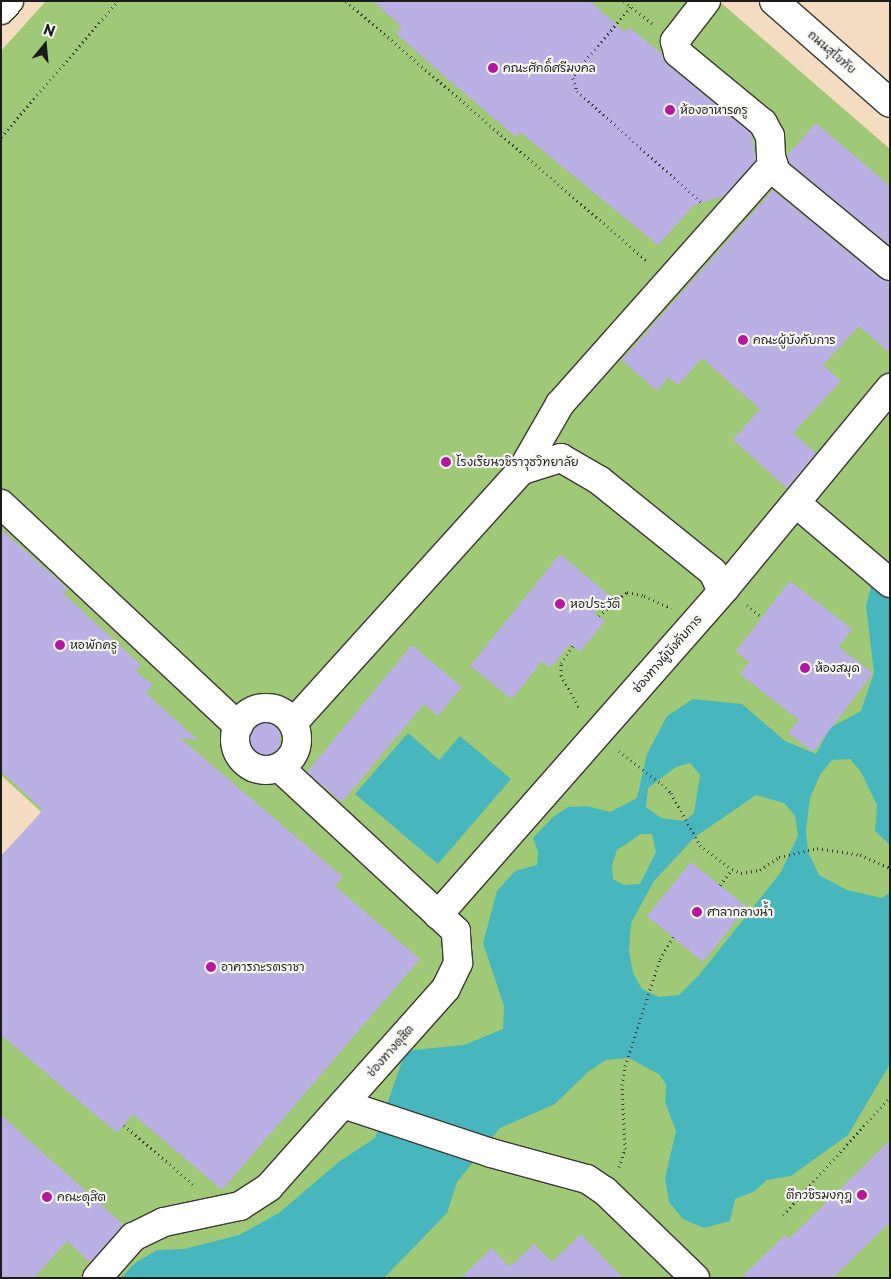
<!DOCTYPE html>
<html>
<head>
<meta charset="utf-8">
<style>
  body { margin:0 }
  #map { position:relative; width:891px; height:1279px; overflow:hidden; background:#f4dcc1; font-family:"Playpen Sans","Playpen Sans Thai",sans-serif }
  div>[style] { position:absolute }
  .green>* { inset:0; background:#9fc976 }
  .water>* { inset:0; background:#47b7bd }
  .building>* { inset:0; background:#bbb0e3 }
  .path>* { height:3px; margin-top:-1.5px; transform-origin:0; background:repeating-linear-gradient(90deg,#3c3935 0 1px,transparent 0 5px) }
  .roads { filter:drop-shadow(1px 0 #3c3935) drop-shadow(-1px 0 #3c3935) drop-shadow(0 1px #3c3935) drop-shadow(0 -1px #3c3935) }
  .minor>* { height:28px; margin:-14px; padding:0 14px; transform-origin:14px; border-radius:14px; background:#fff }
  .minor>.ring { margin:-14px; padding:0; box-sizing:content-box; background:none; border:28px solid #fff; border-radius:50% }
  .dots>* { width:14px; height:14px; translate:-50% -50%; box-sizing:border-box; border:2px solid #f6f6f2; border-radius:50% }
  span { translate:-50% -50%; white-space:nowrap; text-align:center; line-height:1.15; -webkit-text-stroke:4.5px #f6f6f2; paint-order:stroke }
  .street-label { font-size:12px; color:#1c1c1c }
  .poi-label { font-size:12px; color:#1c1c1c }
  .left { translate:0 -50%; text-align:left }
  .right { translate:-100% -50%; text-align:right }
  .frame { position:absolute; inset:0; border:2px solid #1c1c1c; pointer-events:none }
  .north { position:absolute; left:20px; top:20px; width:50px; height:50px; -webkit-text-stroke:4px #f6f6f2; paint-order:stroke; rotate:17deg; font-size:14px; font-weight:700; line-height:20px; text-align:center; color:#1c1c1c }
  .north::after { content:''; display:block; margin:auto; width:18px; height:22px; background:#1c1c1c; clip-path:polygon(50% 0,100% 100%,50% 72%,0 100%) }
</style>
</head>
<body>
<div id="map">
  <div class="green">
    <i style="clip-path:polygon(46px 1px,719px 1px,890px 149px,890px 1278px,1px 1278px,1px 958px,92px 859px,1px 775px,1px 51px)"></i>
  </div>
  <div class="water">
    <i style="clip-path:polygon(evenodd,890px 562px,890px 845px,875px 831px,877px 805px,861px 772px,850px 759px,832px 760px,820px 775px,810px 798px,806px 831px,808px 852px,819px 875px,847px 890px,882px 898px,890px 892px,890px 1064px,848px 1135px,791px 1176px,767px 1180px,755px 1191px,735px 1199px,730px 1221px,704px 1228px,683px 1219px,669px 1202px,665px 1178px,676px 1131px,665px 1102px,666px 1085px,660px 1075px,629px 1058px,606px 1060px,589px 1071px,555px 1104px,500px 1128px,457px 1182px,447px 1213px,384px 1278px,121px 1278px,135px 1263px,157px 1250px,184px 1249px,239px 1235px,279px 1213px,340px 1161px,375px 1138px,404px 1056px,413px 1050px,464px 1045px,503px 1029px,504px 1006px,483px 943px,497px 891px,515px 871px,537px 865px,538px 852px,533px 838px,553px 817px,568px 807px,587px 806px,610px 812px,637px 798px,647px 754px,667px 716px,693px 699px,742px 704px,785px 741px,816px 754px,830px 728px,861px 711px,874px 673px,866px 606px,872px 583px,890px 562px,690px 763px,700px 775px,694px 813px,685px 821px,661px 818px,646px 807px,648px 788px,676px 767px,690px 763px,890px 562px,756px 795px,784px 803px,795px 816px,798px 836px,781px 872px,700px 974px,679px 995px,659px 997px,642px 989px,633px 973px,629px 951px,631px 923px,654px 881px,695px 837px,756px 795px,890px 562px,641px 834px,652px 834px,656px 852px,640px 884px,624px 885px,613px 879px,612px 865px,617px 850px,641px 834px)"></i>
    <i style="clip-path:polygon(408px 733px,439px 760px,460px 736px,511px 779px,438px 864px,355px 794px)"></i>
  </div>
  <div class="building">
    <i style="clip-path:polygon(373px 1px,590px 1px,625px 32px,629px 27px,662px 54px,668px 65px,751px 133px,756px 160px,724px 196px,694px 205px,658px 245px,520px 132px,516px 137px,434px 67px,396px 33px,402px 27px)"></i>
    <i style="clip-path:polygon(816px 123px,890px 186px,890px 246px,789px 163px,787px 156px)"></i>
    <i style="clip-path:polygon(773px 190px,880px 278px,890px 281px,890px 353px,859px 326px,823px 365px,841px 381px,793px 433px,816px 453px,787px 488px,733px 440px,760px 409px,702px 358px,678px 385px,669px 377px,657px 391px,622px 360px)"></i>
    <i style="clip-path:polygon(1px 529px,68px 589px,63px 593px,141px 665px,136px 671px,153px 685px,146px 693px,199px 741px,179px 737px,343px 877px,335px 886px,420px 959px,222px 1190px,133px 1114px,117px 1133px,1px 1035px,1px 856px,43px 810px,1px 771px)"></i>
    <i style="clip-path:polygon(560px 554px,609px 595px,594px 613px,605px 621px,580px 652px,570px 644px,550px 668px,542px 661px,512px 699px,470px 666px)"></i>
    <i style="clip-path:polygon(790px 581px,852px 629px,839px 647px,873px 673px,813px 752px,788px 733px,799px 720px,740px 674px,749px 662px,736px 651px)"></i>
    <i style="clip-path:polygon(412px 645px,462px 687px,438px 716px,424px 704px,342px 802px,307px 772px)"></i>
    <i style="clip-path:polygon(263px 723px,273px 724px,280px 732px,280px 752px,266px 755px,250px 752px,250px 736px,253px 728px)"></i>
    <i style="clip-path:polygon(691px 862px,747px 907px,703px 962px,647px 916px)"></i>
    <i style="clip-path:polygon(1px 1115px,124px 1225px,90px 1262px,67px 1241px,34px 1278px,1px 1278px)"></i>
    <i style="clip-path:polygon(890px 1140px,890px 1222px,833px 1278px,741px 1278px,785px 1235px,789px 1239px)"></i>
    <i style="clip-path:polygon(581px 1234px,623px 1278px,461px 1278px,492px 1248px,510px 1267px,534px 1244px,552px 1262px)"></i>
  </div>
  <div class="path">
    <i style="left:346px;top:1px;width:399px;rotate:40.8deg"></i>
    <i style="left:624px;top:1px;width:37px;rotate:38deg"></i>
    <i style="left:631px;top:7px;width:83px;rotate:130.6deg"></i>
    <i style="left:577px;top:70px;width:9px;rotate:117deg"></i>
    <i style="left:573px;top:78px;width:14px;rotate:73deg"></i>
    <i style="left:577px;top:91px;width:166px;rotate:41.8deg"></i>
    <i style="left:1px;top:137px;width:179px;rotate:-49.3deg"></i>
    <i style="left:747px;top:605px;width:19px;rotate:39deg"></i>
    <i style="left:599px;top:616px;width:37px;rotate:-41deg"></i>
    <i style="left:627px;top:592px;width:17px;rotate:13deg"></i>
    <i style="left:644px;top:596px;width:30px;rotate:24deg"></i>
    <i style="left:573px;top:646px;width:22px;rotate:124deg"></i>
    <i style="left:561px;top:664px;width:11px;rotate:90deg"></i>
    <i style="left:561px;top:675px;width:39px;rotate:61deg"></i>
    <i style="left:619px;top:751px;width:54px;rotate:37.5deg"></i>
    <i style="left:662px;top:784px;width:13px;rotate:45deg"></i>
    <i style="left:671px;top:793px;width:60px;rotate:60.9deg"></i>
    <i style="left:700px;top:845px;width:40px;rotate:37deg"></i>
    <i style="left:732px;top:869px;width:10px;rotate:24deg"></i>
    <i style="left:741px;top:873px;width:19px;rotate:-9deg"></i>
    <i style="left:760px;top:870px;width:23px;rotate:-34deg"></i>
    <i style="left:779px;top:857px;width:39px;rotate:-13deg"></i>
    <i style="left:817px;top:848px;width:44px;rotate:9.2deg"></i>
    <i style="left:860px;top:855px;width:33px;rotate:23deg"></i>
    <i style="left:720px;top:885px;width:20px;rotate:-53deg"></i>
    <i style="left:124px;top:1125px;width:94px;rotate:40.7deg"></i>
    <i style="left:619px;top:1167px;width:19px;rotate:-72deg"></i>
    <i style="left:625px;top:1149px;width:64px;rotate:-92.7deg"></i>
    <i style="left:622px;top:1085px;width:19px;rotate:-81deg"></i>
    <i style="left:625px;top:1066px;width:113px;rotate:-71.9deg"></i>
    <i style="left:660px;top:959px;width:26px;rotate:-59deg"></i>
    <i style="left:783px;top:1215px;width:159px;rotate:-47.8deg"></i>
  </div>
  <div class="roads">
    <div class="minor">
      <i style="left:706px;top:1px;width:51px;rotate:127.8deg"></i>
      <i style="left:675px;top:41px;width:12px;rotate:76deg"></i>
      <i style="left:678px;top:53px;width:110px;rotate:39.5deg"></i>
      <i style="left:763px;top:123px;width:15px;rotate:62deg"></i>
      <i style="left:770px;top:136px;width:21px;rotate:87deg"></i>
      <i style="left:771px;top:157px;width:16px;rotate:72deg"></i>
      <i style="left:776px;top:172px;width:148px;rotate:39.5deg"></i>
      <i style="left:774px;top:1px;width:154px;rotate:41.3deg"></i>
      <i style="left:1px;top:10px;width:12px;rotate:-48deg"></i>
      <i style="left:522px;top:470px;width:76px;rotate:-60.1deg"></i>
      <i style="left:560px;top:404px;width:321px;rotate:-48.4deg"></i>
      <i style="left:1px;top:504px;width:325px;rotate:43.1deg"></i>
      <i style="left:797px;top:504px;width:122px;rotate:40.3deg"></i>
      <i class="ring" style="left:235px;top:708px;width:34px;height:34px"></i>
      <i style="left:293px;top:723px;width:341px;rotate:-47.9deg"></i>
      <i style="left:522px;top:470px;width:41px;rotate:-17.1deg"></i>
      <i style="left:561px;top:458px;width:44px;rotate:30.1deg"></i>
      <i style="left:599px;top:480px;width:146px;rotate:38.9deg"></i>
      <i style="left:713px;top:572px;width:21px;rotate:65deg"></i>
      <i style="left:438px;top:915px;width:436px;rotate:-48.7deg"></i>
      <i style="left:726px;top:587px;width:258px;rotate:-50.5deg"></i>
      <i style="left:343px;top:1104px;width:156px;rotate:18.3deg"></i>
      <i style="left:491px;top:1153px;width:99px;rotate:15.2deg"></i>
      <i style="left:587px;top:1179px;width:22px;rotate:34deg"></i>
      <i style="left:605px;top:1191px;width:125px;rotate:44deg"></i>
      <i style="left:97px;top:1278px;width:55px;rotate:-48.7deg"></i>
      <i style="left:133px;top:1237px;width:34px;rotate:-26deg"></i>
      <i style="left:164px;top:1222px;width:78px;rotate:-11.9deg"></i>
      <i style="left:240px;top:1206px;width:35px;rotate:-33deg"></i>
      <i style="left:269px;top:1187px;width:266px;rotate:-48.3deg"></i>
      <i style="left:446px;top:988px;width:28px;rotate:-64deg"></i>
      <i style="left:458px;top:963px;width:32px;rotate:-94deg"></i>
      <i style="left:456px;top:931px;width:240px;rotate:-137.2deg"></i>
    </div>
  </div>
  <div class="dots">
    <i style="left:493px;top:68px;background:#b5179e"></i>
    <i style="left:670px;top:110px;background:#b5179e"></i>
    <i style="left:743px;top:340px;background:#b5179e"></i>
    <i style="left:446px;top:462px;background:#b5179e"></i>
    <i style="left:560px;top:604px;background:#b5179e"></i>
    <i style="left:60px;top:645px;background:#b5179e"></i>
    <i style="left:805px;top:668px;background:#b5179e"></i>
    <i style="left:697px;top:912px;background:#b5179e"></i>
    <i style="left:211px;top:967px;background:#b5179e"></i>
    <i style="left:862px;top:1195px;background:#b5179e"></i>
    <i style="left:47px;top:1197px;background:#b5179e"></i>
  </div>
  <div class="street-label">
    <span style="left:832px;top:52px;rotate:41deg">ถนนสุโขทัย</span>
    <span style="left:667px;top:654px;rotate:-49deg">ช่องทางผู้บังคับการ</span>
    <span style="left:390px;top:1051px;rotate:-49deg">ช่องทางดุสิต</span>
  </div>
  <div class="poi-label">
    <span class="left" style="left:503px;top:68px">คณะศักดิ์ศรีมงคล</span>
    <span class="left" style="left:680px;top:110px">ห้องอาหารครู</span>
    <span class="left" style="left:753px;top:340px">คณะผู้บังคับการ</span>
    <span class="left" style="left:456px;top:462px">โรงเรียนวชิราวุธวิทยาลัย</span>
    <span class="left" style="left:570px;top:604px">หอประวัติ</span>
    <span class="left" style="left:70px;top:645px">หอพักครู</span>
    <span class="left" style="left:815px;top:668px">ห้องสมุด</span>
    <span class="left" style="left:707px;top:912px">ศาลากลางน้ำ</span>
    <span class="left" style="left:221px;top:967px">อาคารภะรตราชา</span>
    <span class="right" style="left:852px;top:1195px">ตึกวชิรมงกุฎ</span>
    <span class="left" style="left:57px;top:1197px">คณะดุสิต</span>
  </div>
  <div class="frame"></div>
  <div class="north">N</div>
</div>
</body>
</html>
